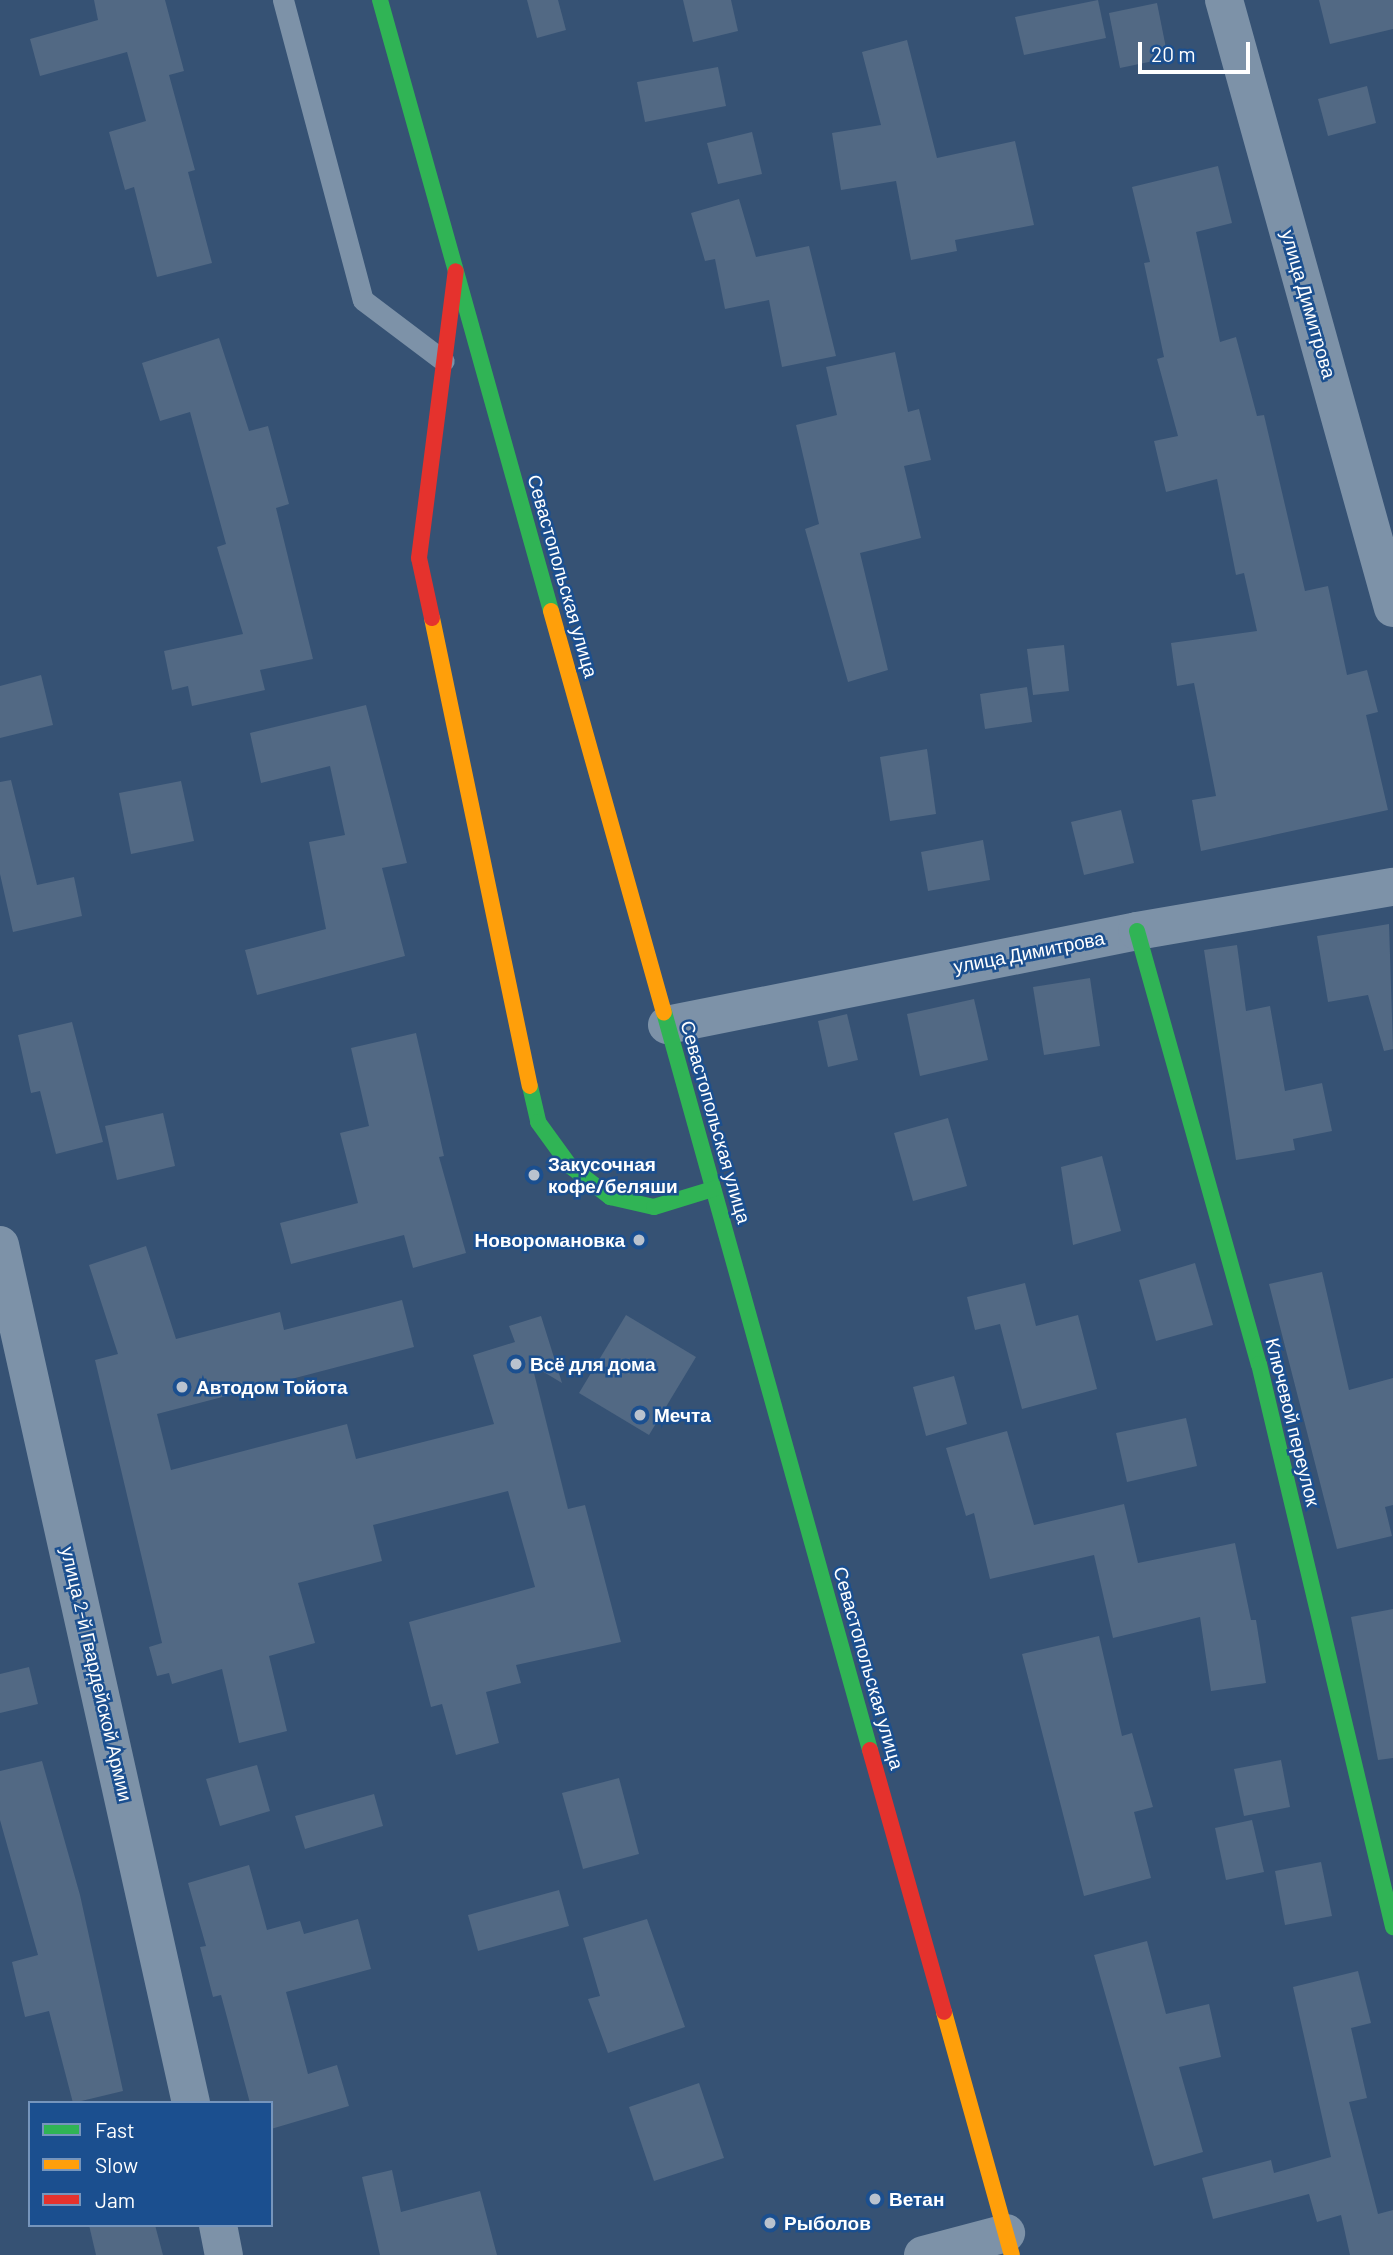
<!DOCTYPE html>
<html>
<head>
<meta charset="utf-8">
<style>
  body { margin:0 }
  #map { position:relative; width:1393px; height:2255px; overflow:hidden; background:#365274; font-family:Barlow,sans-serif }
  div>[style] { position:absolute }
  .building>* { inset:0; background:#526984 }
  .lane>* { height:21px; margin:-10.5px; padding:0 10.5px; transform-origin:10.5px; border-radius:10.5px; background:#7d92a8 }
  .street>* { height:38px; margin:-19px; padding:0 19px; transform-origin:19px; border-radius:19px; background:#7d92a8 }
  .fast>* { height:16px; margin:-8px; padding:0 8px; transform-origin:8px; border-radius:8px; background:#30b455 }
  .slow>* { height:16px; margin:-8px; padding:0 8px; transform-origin:8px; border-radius:8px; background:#ff9f0a }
  .jam>* { height:16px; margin:-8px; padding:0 8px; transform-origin:8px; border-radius:8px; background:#e5322d }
  .dots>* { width:19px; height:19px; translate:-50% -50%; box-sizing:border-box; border:4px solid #1b4f8f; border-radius:50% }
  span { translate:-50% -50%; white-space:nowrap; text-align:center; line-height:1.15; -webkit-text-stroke:5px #1b4f8f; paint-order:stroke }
  .street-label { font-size:19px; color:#fff }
  .poi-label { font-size:19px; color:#fff; font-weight:700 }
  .left { translate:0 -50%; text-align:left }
  .right { translate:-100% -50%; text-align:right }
  .legend { position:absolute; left:28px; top:2101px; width:245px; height:126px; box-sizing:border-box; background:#1b4f8f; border:2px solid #7695bc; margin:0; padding:9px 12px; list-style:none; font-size:21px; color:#fff }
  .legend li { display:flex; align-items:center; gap:14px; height:35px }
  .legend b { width:35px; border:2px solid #7695bc }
  .scale { position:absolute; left:1138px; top:42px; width:112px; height:32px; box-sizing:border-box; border:4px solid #fff; border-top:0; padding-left:9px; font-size:21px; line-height:24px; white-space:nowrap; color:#fff; -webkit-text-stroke:5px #1b4f8f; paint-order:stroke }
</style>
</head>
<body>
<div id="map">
  <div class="building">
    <i style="clip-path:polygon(94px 0,165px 0,184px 71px,169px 75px,195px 170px,188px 172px,212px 263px,157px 277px,134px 187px,125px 190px,109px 132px,146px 121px,127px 52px,40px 76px,30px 39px,98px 20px)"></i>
    <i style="clip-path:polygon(527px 0,558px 0,566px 30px,537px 38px)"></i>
    <i style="clip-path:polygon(683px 0,731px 0,738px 31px,693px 42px)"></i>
    <i style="clip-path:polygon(1098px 0,1106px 38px,1024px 55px,1015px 17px)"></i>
    <i style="clip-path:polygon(1319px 0,1393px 0,1393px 29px,1330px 44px)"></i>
    <i style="clip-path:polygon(1157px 3px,1168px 58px,1120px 68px,1109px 13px)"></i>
    <i style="clip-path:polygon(907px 40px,937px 158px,1015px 141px,1034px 225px,955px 240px,957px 251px,911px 260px,896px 181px,841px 190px,832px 133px,881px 125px,862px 52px)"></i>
    <i style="clip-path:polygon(718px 67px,726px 106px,645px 122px,637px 82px)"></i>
    <i style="clip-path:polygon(1367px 86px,1376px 123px,1328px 136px,1318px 99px)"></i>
    <i style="clip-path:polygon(752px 132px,762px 174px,718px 184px,707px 143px)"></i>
    <i style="clip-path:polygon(1218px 166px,1232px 223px,1196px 232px,1220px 342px,1236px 337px,1257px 416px,1264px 415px,1305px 591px,1328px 586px,1347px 675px,1367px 670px,1378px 712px,1366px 715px,1388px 810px,1201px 851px,1192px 800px,1216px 796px,1194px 683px,1177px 686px,1171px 643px,1257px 631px,1244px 573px,1236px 575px,1217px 479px,1166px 492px,1154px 441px,1178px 436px,1157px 359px,1164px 357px,1144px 263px,1150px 262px,1132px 187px)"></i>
    <i style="clip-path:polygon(739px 199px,756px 257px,809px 246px,836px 356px,782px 367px,769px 300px,725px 309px,715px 259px,705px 261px,691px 213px)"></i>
    <i style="clip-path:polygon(219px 338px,249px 431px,268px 426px,289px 504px,276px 508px,313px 659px,260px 670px,265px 690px,192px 706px,188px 686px,172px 690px,164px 651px,243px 634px,217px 547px,226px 544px,190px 412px,160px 421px,142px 363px)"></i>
    <i style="clip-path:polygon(895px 352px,908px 412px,919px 409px,931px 460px,904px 466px,921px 538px,860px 553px,888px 670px,848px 682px,805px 529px,819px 524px,796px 425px,837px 415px,826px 367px)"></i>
    <i style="clip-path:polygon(1064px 645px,1069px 691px,1033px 695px,1027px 649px)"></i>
    <i style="clip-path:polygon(41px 675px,53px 725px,0 738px,0 686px)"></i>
    <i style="clip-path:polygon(1027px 687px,1032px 722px,985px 729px,980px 694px)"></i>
    <i style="clip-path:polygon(366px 705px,407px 863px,382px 868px,405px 956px,257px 995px,245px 950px,326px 929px,309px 842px,345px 835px,330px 766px,261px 783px,250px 733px)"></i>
    <i style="clip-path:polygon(927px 749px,936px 814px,890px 821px,880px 757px)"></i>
    <i style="clip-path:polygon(11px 780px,37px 885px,74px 877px,82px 916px,13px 932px,0 874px,0 782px)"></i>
    <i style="clip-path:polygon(181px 781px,194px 841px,131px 854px,119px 793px)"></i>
    <i style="clip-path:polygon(1121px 810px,1134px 863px,1084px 875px,1071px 822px)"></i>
    <i style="clip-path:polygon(983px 840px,990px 880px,928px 891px,921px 852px)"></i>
    <i style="clip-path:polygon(1389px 924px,1393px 1049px,1384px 1051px,1368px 995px,1328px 1002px,1317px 936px)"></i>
    <i style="clip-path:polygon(1237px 945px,1246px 1011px,1270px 1006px,1285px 1091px,1322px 1083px,1332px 1131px,1293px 1139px,1295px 1150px,1236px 1160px,1204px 950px)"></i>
    <i style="clip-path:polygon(1090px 978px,1100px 1046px,1044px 1055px,1033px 987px)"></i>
    <i style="clip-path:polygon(974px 999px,988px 1060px,920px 1076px,907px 1014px)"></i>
    <i style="clip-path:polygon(847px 1014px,858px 1060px,828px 1067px,818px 1021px)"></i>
    <i style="clip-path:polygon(72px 1022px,103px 1142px,56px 1154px,40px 1091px,31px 1093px,18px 1035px)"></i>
    <i style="clip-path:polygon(416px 1033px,444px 1156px,439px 1157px,466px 1253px,413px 1268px,404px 1235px,291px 1264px,280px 1223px,358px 1203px,340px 1133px,369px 1126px,351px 1048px)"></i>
    <i style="clip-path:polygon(163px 1113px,175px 1166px,117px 1180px,105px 1126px)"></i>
    <i style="clip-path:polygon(948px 1118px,967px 1186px,913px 1201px,894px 1133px)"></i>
    <i style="clip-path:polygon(1102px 1156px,1121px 1231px,1073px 1245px,1061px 1167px)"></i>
    <i style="clip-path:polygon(146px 1246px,176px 1339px,280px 1312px,284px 1330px,402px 1300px,414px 1347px,157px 1414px,171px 1470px,347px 1424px,356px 1459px,494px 1424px,473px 1355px,515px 1342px,509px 1326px,541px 1316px,562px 1383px,532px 1365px,568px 1509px,585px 1505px,621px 1642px,516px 1665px,521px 1683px,486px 1692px,499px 1743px,456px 1755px,442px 1704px,431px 1707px,409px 1622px,535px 1587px,508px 1491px,373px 1525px,382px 1561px,298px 1583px,315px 1643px,269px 1656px,287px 1731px,239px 1743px,222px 1669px,172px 1684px,169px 1673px,157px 1676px,149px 1647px,162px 1643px,95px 1360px,118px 1354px,89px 1265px)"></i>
    <i style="clip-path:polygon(1195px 1263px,1213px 1325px,1156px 1341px,1139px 1280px)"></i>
    <i style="clip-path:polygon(1322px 1272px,1349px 1390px,1393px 1378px,1393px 1505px,1385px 1507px,1392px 1536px,1337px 1549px,1269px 1284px)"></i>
    <i style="clip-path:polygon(1025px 1283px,1036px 1326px,1078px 1315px,1097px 1389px,1022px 1409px,1000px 1324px,975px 1330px,967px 1297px)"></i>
    <i style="clip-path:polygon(626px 1315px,696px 1357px,649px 1435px,579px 1393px)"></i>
    <i style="clip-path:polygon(954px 1376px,967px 1424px,926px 1436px,913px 1387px)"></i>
    <i style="clip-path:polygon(1186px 1418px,1197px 1466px,1127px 1482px,1116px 1433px)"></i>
    <i style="clip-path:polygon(1007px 1431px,1034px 1525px,1124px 1504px,1138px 1563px,1235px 1543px,1251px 1620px,1256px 1620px,1266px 1683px,1211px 1691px,1200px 1617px,1113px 1638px,1094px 1555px,990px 1579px,974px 1513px,966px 1516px,946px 1448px)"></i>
    <i style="clip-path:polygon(1393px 1609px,1393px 1758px,1378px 1760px,1351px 1617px)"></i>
    <i style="clip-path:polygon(1099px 1636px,1122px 1736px,1132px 1733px,1153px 1807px,1134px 1812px,1151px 1878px,1084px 1896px,1022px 1654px)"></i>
    <i style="clip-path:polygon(29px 1667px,38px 1704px,0 1713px,0 1674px)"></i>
    <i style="clip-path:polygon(1281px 1760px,1290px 1807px,1244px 1816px,1234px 1769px)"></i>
    <i style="clip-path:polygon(42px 1761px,80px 1895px,123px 2091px,73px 2103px,49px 2011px,25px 2017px,12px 1962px,38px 1955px,0 1820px,0 1771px)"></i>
    <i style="clip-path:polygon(257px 1765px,270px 1811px,220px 1826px,206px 1779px)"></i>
    <i style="clip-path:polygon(619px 1778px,639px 1854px,583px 1869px,562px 1793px)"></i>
    <i style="clip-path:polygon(374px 1794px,383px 1826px,305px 1849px,295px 1816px)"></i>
    <i style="clip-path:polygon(1252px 1820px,1264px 1872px,1226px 1880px,1215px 1828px)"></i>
    <i style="clip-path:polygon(1321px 1862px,1332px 1916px,1285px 1925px,1275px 1871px)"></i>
    <i style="clip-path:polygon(249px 1865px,267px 1930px,300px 1921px,304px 1934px,358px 1919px,371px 1969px,286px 1992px,308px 2074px,337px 2065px,349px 2106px,271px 2129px,271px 2103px,250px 2103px,221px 1995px,213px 1997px,200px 1947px,206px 1946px,188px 1883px)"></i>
    <i style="clip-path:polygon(559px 1890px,569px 1926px,478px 1951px,468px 1915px)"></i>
    <i style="clip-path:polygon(647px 1919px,685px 2027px,608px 2053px,588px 1999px,600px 1996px,583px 1938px)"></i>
    <i style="clip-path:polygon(1147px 1941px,1166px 2014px,1209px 2004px,1221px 2057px,1179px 2067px,1203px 2152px,1154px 2166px,1094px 1955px)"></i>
    <i style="clip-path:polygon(1358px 1971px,1371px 2023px,1351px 2028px,1367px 2098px,1349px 2102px,1378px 2214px,1393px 2210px,1393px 2255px,1350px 2255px,1341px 2215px,1317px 2222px,1309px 2194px,1213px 2219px,1202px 2178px,1271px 2160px,1274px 2173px,1331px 2157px,1293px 1987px)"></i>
    <i style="clip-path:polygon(699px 2083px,724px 2158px,654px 2181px,629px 2107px)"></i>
    <i style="clip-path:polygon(392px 2170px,401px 2212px,480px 2191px,497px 2255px,380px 2255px,362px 2177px)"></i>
    <i style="clip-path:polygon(89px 2225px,155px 2225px,163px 2255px,96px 2255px)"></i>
  </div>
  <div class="lane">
    <i style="left:283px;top:0;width:310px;rotate:75.1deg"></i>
    <i style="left:363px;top:300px;width:101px;rotate:37deg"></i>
  </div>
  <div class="street">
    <i style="left:1224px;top:0;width:631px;rotate:74.47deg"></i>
    <i style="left:667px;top:1025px;width:479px;rotate:-11.3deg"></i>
    <i style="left:1137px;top:931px;width:260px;rotate:-9.8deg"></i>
    <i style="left:0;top:1245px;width:879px;rotate:77.45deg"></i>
    <i style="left:218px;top:2225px;width:31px;rotate:79deg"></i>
    <i style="left:923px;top:2255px;width:86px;rotate:-14.8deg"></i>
  </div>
  <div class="fast">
    <i style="left:380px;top:0;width:634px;rotate:74.36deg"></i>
    <i style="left:1137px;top:931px;width:450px;rotate:74.3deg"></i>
    <i style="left:1259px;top:1364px;width:579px;rotate:76.61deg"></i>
    <i style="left:664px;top:1012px;width:766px;rotate:74.4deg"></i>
    <i style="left:530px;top:1086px;width:37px;rotate:77deg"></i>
    <i style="left:538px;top:1122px;width:54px;rotate:54deg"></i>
    <i style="left:570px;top:1166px;width:51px;rotate:37.8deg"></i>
    <i style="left:610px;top:1197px;width:45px;rotate:12.8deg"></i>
    <i style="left:654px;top:1207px;width:62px;rotate:-17deg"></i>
  </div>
  <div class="slow">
    <i style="left:551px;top:611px;width:417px;rotate:74.3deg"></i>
    <i style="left:432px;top:618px;width:478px;rotate:78.2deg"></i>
    <i style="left:944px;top:2012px;width:252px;rotate:74.4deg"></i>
  </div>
  <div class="jam">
    <i style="left:432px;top:618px;width:61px;rotate:-102.2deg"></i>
    <i style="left:419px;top:558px;width:289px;rotate:-82.7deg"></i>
    <i style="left:870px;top:1750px;width:272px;rotate:74.2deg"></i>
  </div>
  <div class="dots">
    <i style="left:534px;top:1175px;background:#b9c2ce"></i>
    <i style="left:639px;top:1240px;background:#b9c2ce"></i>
    <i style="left:516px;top:1364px;background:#b9c2ce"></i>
    <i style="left:182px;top:1387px;background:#b9c2ce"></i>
    <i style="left:640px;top:1415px;background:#b9c2ce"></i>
    <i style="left:875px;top:2199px;background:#b9c2ce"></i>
    <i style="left:770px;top:2223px;background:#b9c2ce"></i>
  </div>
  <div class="street-label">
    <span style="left:1309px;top:304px;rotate:74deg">улица Димитрова</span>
    <span style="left:563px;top:576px;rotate:74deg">Севастопольская улица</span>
    <span style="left:1029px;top:952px;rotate:-11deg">улица Димитрова</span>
    <span style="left:716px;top:1122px;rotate:74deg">Севастопольская улица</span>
    <span style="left:1293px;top:1422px;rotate:76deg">Ключевой переулок</span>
    <span style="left:869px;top:1668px;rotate:74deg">Севастопольская улица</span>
    <span style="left:97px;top:1674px;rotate:77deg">улица 2-й Гвардейской Армии</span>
  </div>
  <div class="poi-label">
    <span class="left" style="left:548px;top:1175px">Закусочная<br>кофе/беляши</span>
    <span class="right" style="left:625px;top:1240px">Новоромановка</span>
    <span class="left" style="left:530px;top:1364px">Всё для дома</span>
    <span class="left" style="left:196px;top:1387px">Автодом Тойота</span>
    <span class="left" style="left:654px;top:1415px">Мечта</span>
    <span class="left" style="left:889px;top:2199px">Ветан</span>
    <span class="left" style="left:784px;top:2223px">Рыболов</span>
  </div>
  <ul class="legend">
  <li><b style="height:9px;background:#30b455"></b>Fast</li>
  <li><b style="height:9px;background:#ff9f0a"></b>Slow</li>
  <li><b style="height:9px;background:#e5322d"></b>Jam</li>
  </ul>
  <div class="scale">20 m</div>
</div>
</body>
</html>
